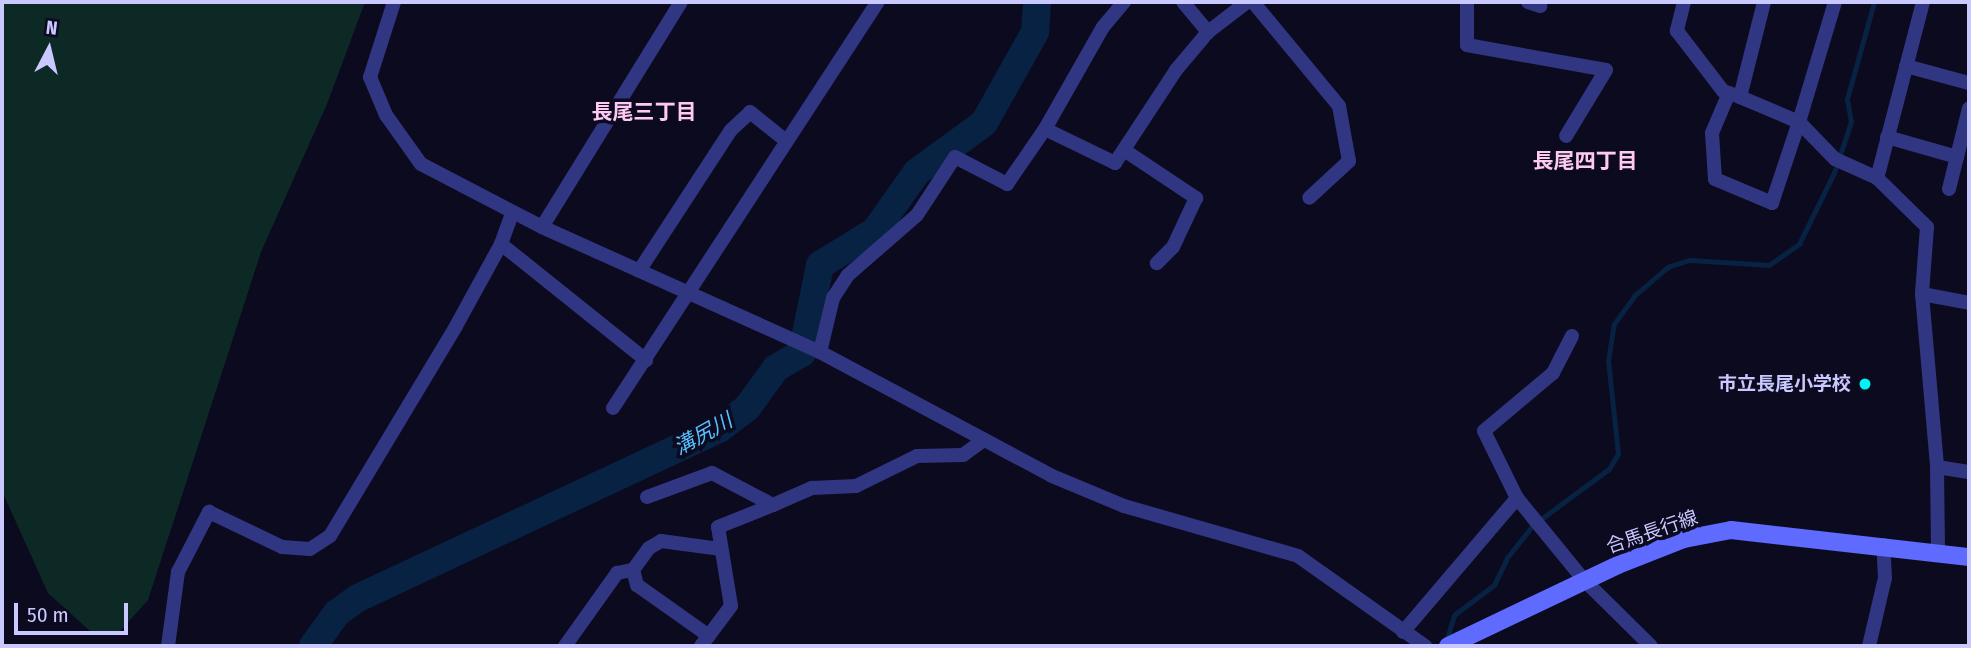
<!DOCTYPE html>
<html>
<head>
<meta charset="utf-8">
<style>
  body { margin:0 }
  #map { position:relative; width:1971px; height:648px; overflow:hidden; background:#0c0a1f; font-family:"Fira Sans Condensed","Noto Sans JP",sans-serif }
  div>[style] { position:absolute }
  .green>* { inset:0; background:#0d2926 }
  .stream>* { height:4.5px; margin:-2.25px; padding:0 2.25px; transform-origin:2.25px; border-radius:2.25px; background:#072242 }
  .river>* { height:28px; margin:-14px; padding:0 14px; transform-origin:14px; border-radius:14px; background:#072242 }
  .minor>* { height:14px; margin:-7px; padding:0 7px; transform-origin:7px; border-radius:7px; background:#313682 }
  .secondary>* { height:18px; margin:-9px; padding:0 9px; transform-origin:9px; border-radius:9px; background:#5f6aff }
  .dots>* { width:19px; height:19px; translate:-50% -50%; box-sizing:border-box; border:4px solid #0c0a1f; border-radius:50% }
  span { translate:-50% -50%; white-space:nowrap; text-align:center; line-height:1.15; -webkit-text-stroke:7px #0c0a1f; paint-order:stroke }
  .poi-label { font-size:19px; color:#c9c8ff; font-weight:700 }
  .right { translate:-100% -50%; text-align:right }
  .street-label { font-size:19px; color:#c9c8ff }
  .neighbourhood-label { font-size:21px; color:#ffcaf1; font-weight:700 }
  .water-label { font-size:21px; color:#56c1ff; font-style:italic }
  .frame { position:absolute; inset:0; border:4px solid #c9c8ff; pointer-events:none }
  .north { position:absolute; left:14px; top:14px; width:70px; height:70px; -webkit-text-stroke:5px #0c0a1f; paint-order:stroke; rotate:7deg; font-size:19px; font-weight:700; line-height:28px; text-align:center; color:#c9c8ff }
  .north::after { content:''; display:block; margin:auto; width:24px; height:32px; background:#c9c8ff; clip-path:polygon(50% 0,100% 100%,50% 72%,0 100%) }
  .scale { position:absolute; left:14px; top:603px; width:114px; height:32px; box-sizing:border-box; border:4px solid #c9c8ff; border-top:0; padding-left:9px; font-size:21px; line-height:24px; white-space:nowrap; color:#c9c8ff; -webkit-text-stroke:5px #0c0a1f; paint-order:stroke }
</style>
</head>
<body>
<div id="map">
  <div class="green">
    <i style="clip-path:polygon(2px 2px,365px 2px,327px 104px,261px 252px,148px 600px,120px 631px,90px 631px,48px 593px,2px 491px)"></i>
  </div>
  <div class="stream">
    <i style="left:1446px;top:642px;width:28px;rotate:-73deg"></i>
    <i style="left:1454px;top:615px;width:50px;rotate:-36.9deg"></i>
    <i style="left:1494px;top:585px;width:30px;rotate:-64deg"></i>
    <i style="left:1507px;top:558px;width:42px;rotate:-51.8deg"></i>
    <i style="left:1533px;top:525px;width:94px;rotate:-36.4deg"></i>
    <i style="left:1609px;top:469px;width:17px;rotate:-59deg"></i>
    <i style="left:1618px;top:454px;width:94px;rotate:-96.1deg"></i>
    <i style="left:1608px;top:361px;width:37px;rotate:-81deg"></i>
    <i style="left:1614px;top:324px;width:34px;rotate:-54deg"></i>
    <i style="left:1634px;top:296px;width:45px;rotate:-40.5deg"></i>
    <i style="left:1668px;top:267px;width:23px;rotate:-18deg"></i>
    <i style="left:1690px;top:260px;width:79px;rotate:3.6deg"></i>
    <i style="left:1769px;top:265px;width:37px;rotate:-35deg"></i>
    <i style="left:1799px;top:244px;width:79px;rotate:-63.8deg"></i>
    <i style="left:1834px;top:173px;width:54px;rotate:-71.6deg"></i>
    <i style="left:1851px;top:122px;width:23px;rotate:-100deg"></i>
    <i style="left:1847px;top:99px;width:101px;rotate:-74.4deg"></i>
  </div>
  <div class="river">
    <i style="left:313px;top:646px;width:41px;rotate:-54deg"></i>
    <i style="left:337px;top:613px;width:26px;rotate:-36deg"></i>
    <i style="left:358px;top:598px;width:399px;rotate:-25.1deg"></i>
    <i style="left:719px;top:429px;width:35px;rotate:-37deg"></i>
    <i style="left:747px;top:408px;width:49px;rotate:-54.1deg"></i>
    <i style="left:776px;top:368px;width:30px;rotate:-30deg"></i>
    <i style="left:802px;top:353px;width:90px;rotate:-78.4deg"></i>
    <i style="left:820px;top:265px;width:65px;rotate:-31.7deg"></i>
    <i style="left:875px;top:231px;width:72px;rotate:-54.6deg"></i>
    <i style="left:917px;top:172px;width:83px;rotate:-36.2deg"></i>
    <i style="left:984px;top:123px;width:104px;rotate:-60.7deg"></i>
    <i style="left:1035px;top:32px;width:30px;rotate:-86deg"></i>
  </div>
  <div class="minor">
    <i style="left:394px;top:2px;width:79px;rotate:107.7deg"></i>
    <i style="left:370px;top:77px;width:41px;rotate:67.2deg"></i>
    <i style="left:386px;top:115px;width:60px;rotate:54.5deg"></i>
    <i style="left:421px;top:164px;width:136px;rotate:27.5deg"></i>
    <i style="left:542px;top:227px;width:305px;rotate:24.2deg"></i>
    <i style="left:820px;top:352px;width:263px;rotate:28.1deg"></i>
    <i style="left:1052px;top:476px;width:78px;rotate:22.6deg"></i>
    <i style="left:1124px;top:506px;width:181px;rotate:16deg"></i>
    <i style="left:1298px;top:556px;width:156px;rotate:35.3deg"></i>
    <i style="left:1183px;top:2px;width:39px;rotate:50deg"></i>
    <i style="left:1253px;top:2px;width:135px;rotate:50.4deg"></i>
    <i style="left:1339px;top:106px;width:56px;rotate:79.7deg"></i>
    <i style="left:1349px;top:161px;width:54px;rotate:137.2deg"></i>
    <i style="left:1467px;top:2px;width:43px;rotate:90deg"></i>
    <i style="left:1467px;top:45px;width:141px;rotate:10.2deg"></i>
    <i style="left:1606px;top:70px;width:77px;rotate:121.2deg"></i>
    <i style="left:1528px;top:2px;width:13px;rotate:18deg"></i>
    <i style="left:1684px;top:2px;width:30px;rotate:104deg"></i>
    <i style="left:1677px;top:31px;width:76px;rotate:52.5deg"></i>
    <i style="left:1723px;top:91px;width:18px;rotate:19deg"></i>
    <i style="left:1740px;top:97px;width:98px;rotate:-75.8deg"></i>
    <i style="left:1923px;top:2px;width:182px;rotate:104.6deg"></i>
    <i style="left:1877px;top:178px;width:70px;rotate:44.4deg"></i>
    <i style="left:1927px;top:227px;width:67px;rotate:94.3deg"></i>
    <i style="left:1922px;top:294px;width:174px;rotate:85deg"></i>
    <i style="left:1937px;top:467px;width:86px;rotate:89.3deg"></i>
    <i style="left:1906px;top:66px;width:65px;rotate:15.1deg"></i>
    <i style="left:1729px;top:93px;width:43px;rotate:113deg"></i>
    <i style="left:1712px;top:133px;width:46px;rotate:86.3deg"></i>
    <i style="left:1715px;top:179px;width:62px;rotate:22.8deg"></i>
    <i style="left:1772px;top:203px;width:85px;rotate:-71.6deg"></i>
    <i style="left:1799px;top:122px;width:52px;rotate:45.8deg"></i>
    <i style="left:1835px;top:159px;width:46px;rotate:24.3deg"></i>
    <i style="left:1740px;top:97px;width:64px;rotate:23deg"></i>
    <i style="left:1799px;top:122px;width:125px;rotate:-73.3deg"></i>
    <i style="left:1045px;top:129px;width:78px;rotate:25.9deg"></i>
    <i style="left:1115px;top:163px;width:111px;rotate:-56.7deg"></i>
    <i style="left:1176px;top:70px;width:50px;rotate:-49.9deg"></i>
    <i style="left:1208px;top:32px;width:49px;rotate:-37.6deg"></i>
    <i style="left:1887px;top:137px;width:73px;rotate:15.9deg"></i>
    <i style="left:1124px;top:150px;width:87px;rotate:33.7deg"></i>
    <i style="left:1196px;top:198px;width:54px;rotate:115.1deg"></i>
    <i style="left:1173px;top:247px;width:23px;rotate:135deg"></i>
    <i style="left:1949px;top:189px;width:83px;rotate:-76.1deg"></i>
    <i style="left:542px;top:227px;width:264px;rotate:-58.3deg"></i>
    <i style="left:501px;top:244px;width:186px;rotate:38.7deg"></i>
    <i style="left:639px;top:271px;width:168px;rotate:-56.9deg"></i>
    <i style="left:731px;top:130px;width:26px;rotate:-43deg"></i>
    <i style="left:750px;top:112px;width:45px;rotate:38.7deg"></i>
    <i style="left:1922px;top:294px;width:48px;rotate:10.8deg"></i>
    <i style="left:1572px;top:336px;width:42px;rotate:117.2deg"></i>
    <i style="left:1553px;top:373px;width:90px;rotate:140deg"></i>
    <i style="left:1484px;top:431px;width:75px;rotate:63.8deg"></i>
    <i style="left:1517px;top:498px;width:104px;rotate:50.8deg"></i>
    <i style="left:1583px;top:579px;width:95px;rotate:44.6deg"></i>
    <i style="left:820px;top:352px;width:56px;rotate:-76.5deg"></i>
    <i style="left:833px;top:298px;width:27px;rotate:-57deg"></i>
    <i style="left:848px;top:275px;width:91px;rotate:-41deg"></i>
    <i style="left:917px;top:215px;width:69px;rotate:-56.8deg"></i>
    <i style="left:955px;top:157px;width:59px;rotate:27.4deg"></i>
    <i style="left:1007px;top:184px;width:67px;rotate:-55.4deg"></i>
    <i style="left:1045px;top:129px;width:117px;rotate:-60.4deg"></i>
    <i style="left:1103px;top:27px;width:33px;rotate:-50deg"></i>
    <i style="left:613px;top:408px;width:485px;rotate:-56.9deg"></i>
    <i style="left:1937px;top:467px;width:32px;rotate:9deg"></i>
    <i style="left:647px;top:497px;width:69px;rotate:-20.3deg"></i>
    <i style="left:712px;top:473px;width:69px;rotate:27.7deg"></i>
    <i style="left:773px;top:505px;width:43px;rotate:-23.6deg"></i>
    <i style="left:812px;top:488px;width:44px;rotate:-2.6deg"></i>
    <i style="left:856px;top:486px;width:68px;rotate:-26.2deg"></i>
    <i style="left:917px;top:456px;width:46px;rotate:-1.2deg"></i>
    <i style="left:963px;top:455px;width:26px;rotate:-36deg"></i>
    <i style="left:633px;top:570px;width:27px;rotate:-54deg"></i>
    <i style="left:649px;top:548px;width:14px;rotate:-30deg"></i>
    <i style="left:661px;top:541px;width:61px;rotate:7.6deg"></i>
    <i style="left:1403px;top:632px;width:176px;rotate:-49.6deg"></i>
    <i style="left:168px;top:646px;width:75px;rotate:-82.3deg"></i>
    <i style="left:178px;top:572px;width:68px;rotate:-62.7deg"></i>
    <i style="left:209px;top:512px;width:81px;rotate:25.6deg"></i>
    <i style="left:282px;top:547px;width:28px;rotate:4deg"></i>
    <i style="left:310px;top:549px;width:24px;rotate:-33deg"></i>
    <i style="left:330px;top:536px;width:245px;rotate:-59deg"></i>
    <i style="left:456px;top:326px;width:94px;rotate:-61.2deg"></i>
    <i style="left:501px;top:244px;width:33px;rotate:-70deg"></i>
    <i style="left:565px;top:646px;width:90px;rotate:-54.5deg"></i>
    <i style="left:617px;top:573px;width:16px;rotate:-11deg"></i>
    <i style="left:633px;top:570px;width:16px;rotate:75deg"></i>
    <i style="left:637px;top:585px;width:88px;rotate:35.3deg"></i>
    <i style="left:701px;top:646px;width:50px;rotate:-53.1deg"></i>
    <i style="left:731px;top:606px;width:80px;rotate:-99.3deg"></i>
    <i style="left:718px;top:527px;width:59px;rotate:-21.8deg"></i>
    <i style="left:1869px;top:646px;width:70px;rotate:-76.8deg"></i>
    <i style="left:1885px;top:578px;width:33px;rotate:-93deg"></i>
  </div>
  <div class="secondary">
    <i style="left:1448px;top:646px;width:188px;rotate:-25.5deg"></i>
    <i style="left:1618px;top:565px;width:71px;rotate:-21.5deg"></i>
    <i style="left:1684px;top:539px;width:48px;rotate:-10.8deg"></i>
    <i style="left:1731px;top:530px;width:240px;rotate:6.5deg"></i>
  </div>
  <div class="dots">
    <i style="left:1865px;top:384px;background:#00f2f3"></i>
  </div>
  <div class="poi-label">
    <span class="right" style="left:1851px;top:384px">市立長尾小学校</span>
  </div>
  <div class="street-label">
    <span style="left:1652px;top:532px;rotate:-19deg">合馬長行線</span>
  </div>
  <div class="neighbourhood-label">
    <span style="left:644px;top:112px">長尾三丁目</span>
    <span style="left:1585px;top:161px">長尾四丁目</span>
  </div>
  <div class="water-label">
    <span style="left:703px;top:434px;rotate:-29deg">溝尻川</span>
  </div>
  <div class="frame"></div>
  <div class="north">N</div>
  <div class="scale">50 m</div>
</div>
</body>
</html>
